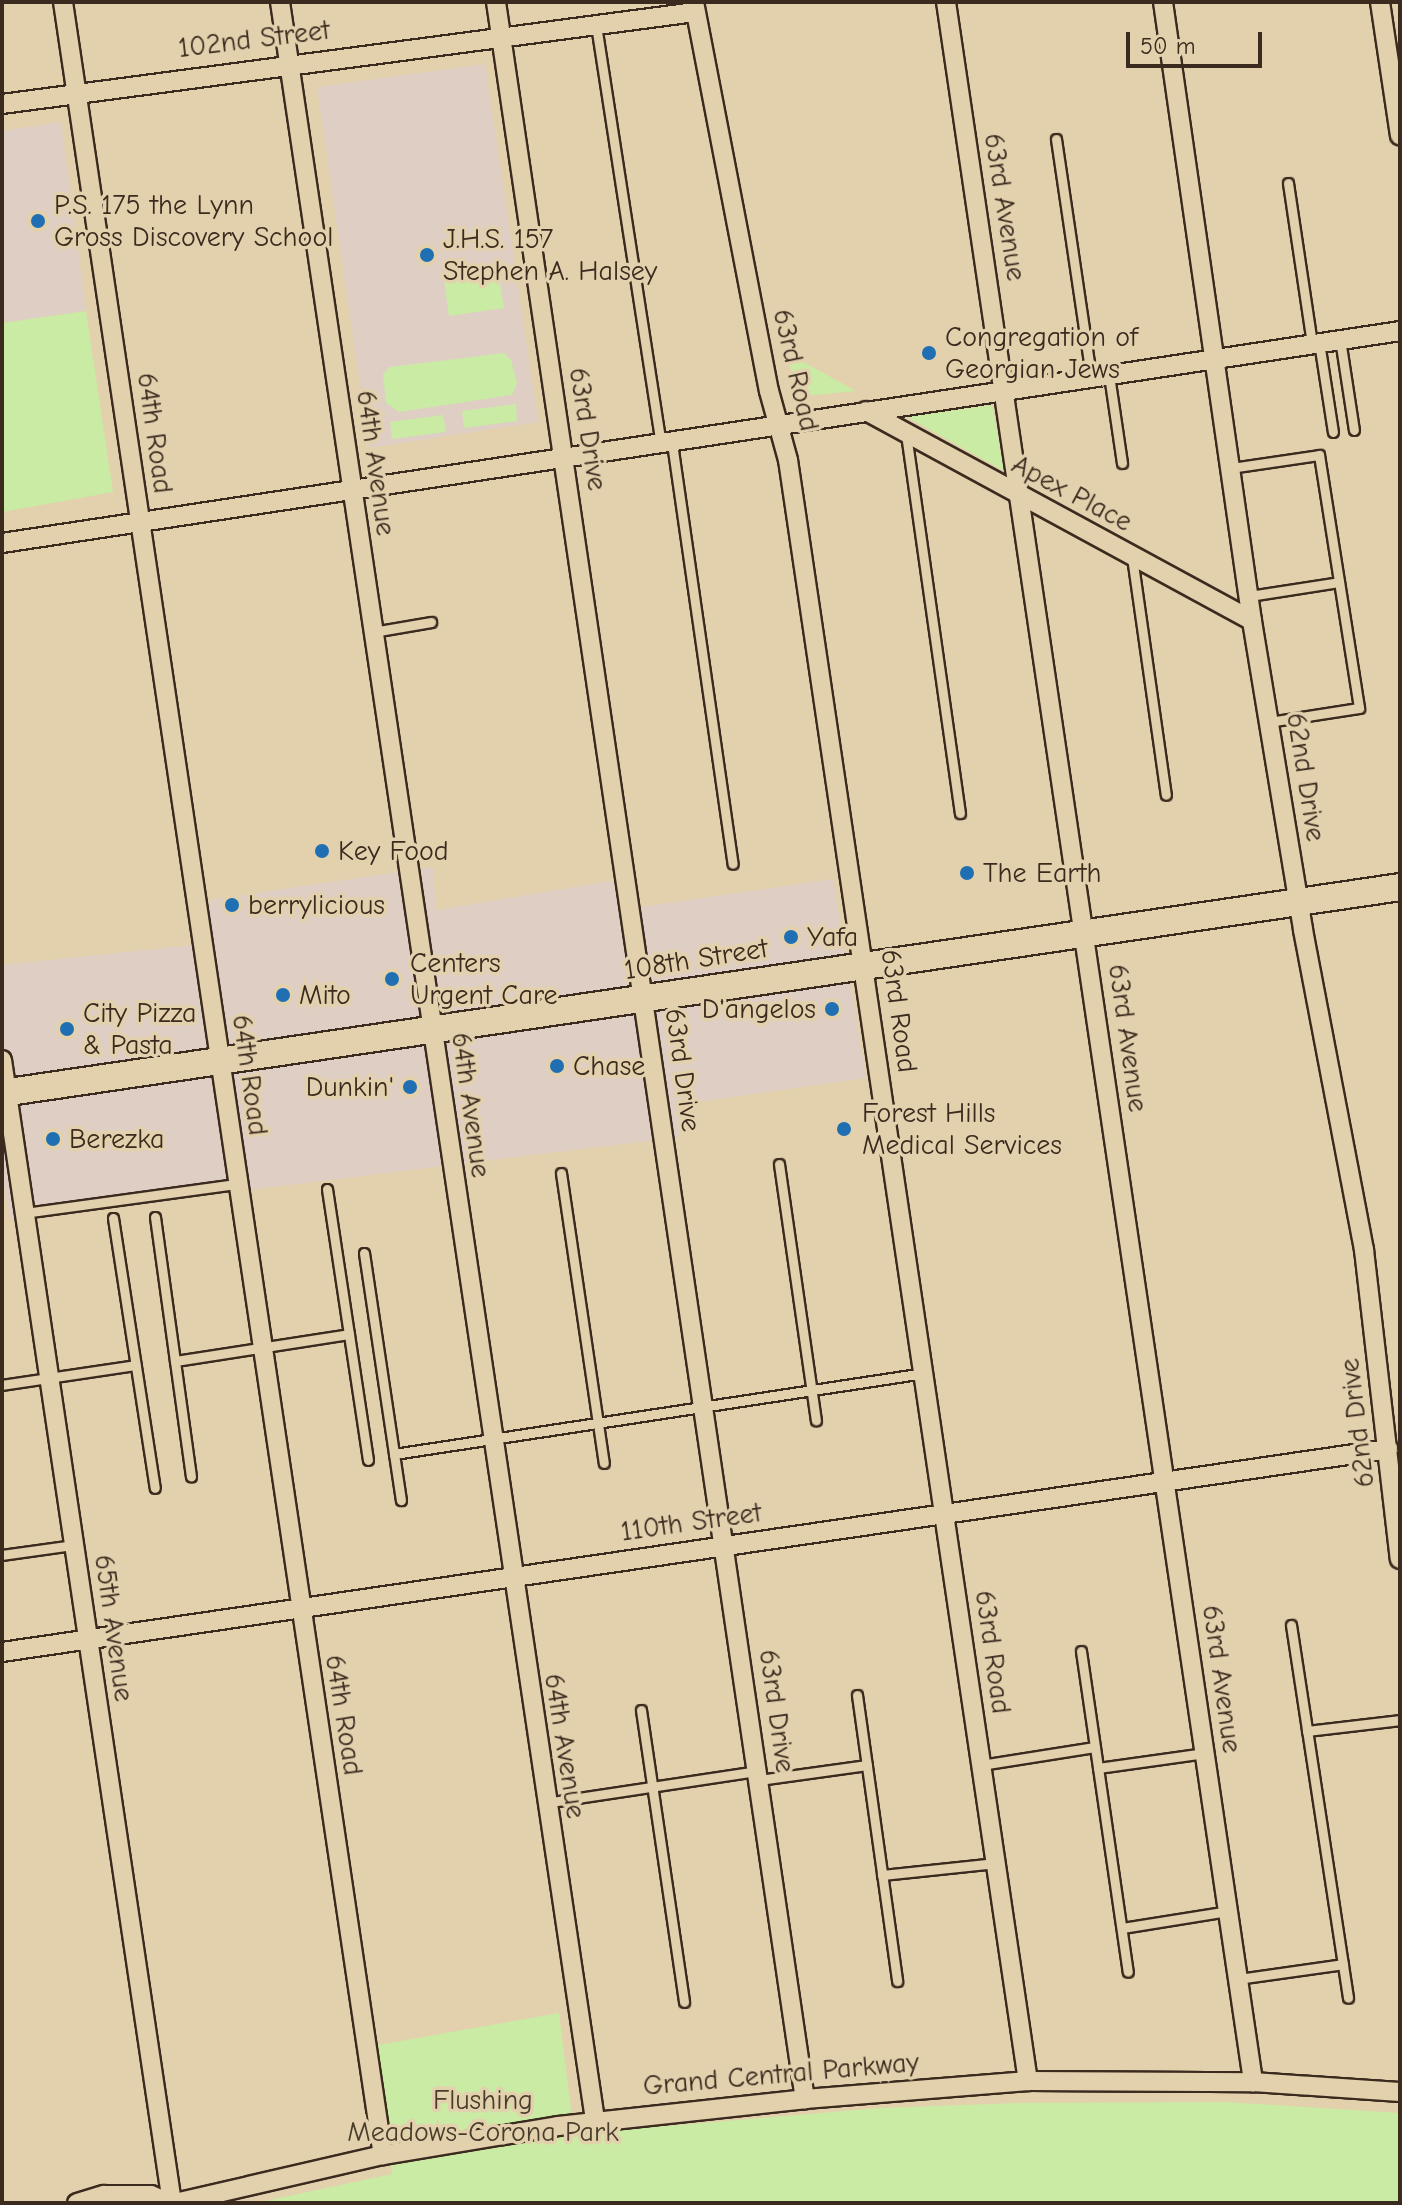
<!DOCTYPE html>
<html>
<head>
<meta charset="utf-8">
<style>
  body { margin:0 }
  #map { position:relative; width:1402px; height:2205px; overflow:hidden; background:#e3d1ae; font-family:"Comic Neue",sans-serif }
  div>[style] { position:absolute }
  .built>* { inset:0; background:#dfcec4 }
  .green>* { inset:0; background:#c9eba4 }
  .roads { filter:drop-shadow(2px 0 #3b2a1e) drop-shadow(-2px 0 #3b2a1e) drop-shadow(0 2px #3b2a1e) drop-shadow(0 -2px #3b2a1e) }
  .service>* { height:9px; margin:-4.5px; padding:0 4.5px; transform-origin:4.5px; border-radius:4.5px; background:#e3d1ae }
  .minor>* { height:18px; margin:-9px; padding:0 9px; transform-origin:9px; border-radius:9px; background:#e3d1ae }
  .secondary>* { height:26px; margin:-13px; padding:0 13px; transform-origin:13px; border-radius:13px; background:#e3d1ae }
  .dots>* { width:22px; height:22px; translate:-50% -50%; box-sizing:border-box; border:4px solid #e3d1ae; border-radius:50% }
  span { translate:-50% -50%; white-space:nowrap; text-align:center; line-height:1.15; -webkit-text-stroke:7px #e3d1ae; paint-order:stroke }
  .street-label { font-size:28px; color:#3b2a1e }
  .poi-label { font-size:28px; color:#3b2a1e }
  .left { translate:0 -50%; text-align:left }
  .right { translate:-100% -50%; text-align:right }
  .park-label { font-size:28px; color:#493d2b }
  .frame { position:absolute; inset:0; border:4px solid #3b2a1e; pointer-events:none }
  .scale { position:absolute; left:1126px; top:32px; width:136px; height:36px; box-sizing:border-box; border:4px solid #3b2a1e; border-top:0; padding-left:10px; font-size:24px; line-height:28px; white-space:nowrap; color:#3b2a1e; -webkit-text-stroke:6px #e3d1ae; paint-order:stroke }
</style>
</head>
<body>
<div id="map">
  <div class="built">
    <i style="clip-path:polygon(485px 64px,538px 422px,369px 448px,317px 87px)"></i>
    <i style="clip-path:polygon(61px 122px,86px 311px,2px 323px,2px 131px)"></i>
    <i style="clip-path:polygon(433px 867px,436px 910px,617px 880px,621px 910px,833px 879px,866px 1078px,677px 1105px,680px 1137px,10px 1219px,2px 1172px,2px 965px,212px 943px,209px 900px)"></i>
  </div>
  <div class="green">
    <i style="clip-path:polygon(498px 270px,504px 308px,449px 316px,444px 280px)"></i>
    <i style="clip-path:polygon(86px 311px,113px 492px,2px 512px,2px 323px)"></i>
    <i style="clip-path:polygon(504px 353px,511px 360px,517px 383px,512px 395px,399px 412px,386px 403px,383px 374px,390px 367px)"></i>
    <i style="clip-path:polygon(787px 353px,856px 391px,805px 396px,796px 390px)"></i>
    <i style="clip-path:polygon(516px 404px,517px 421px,464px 428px,462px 411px)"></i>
    <i style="clip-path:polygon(992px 405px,1004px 471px,907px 417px)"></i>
    <i style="clip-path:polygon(443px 415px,446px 432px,392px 439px,390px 422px)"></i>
    <i style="clip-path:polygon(559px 2013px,574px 2134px,879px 2108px,1018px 2103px,1225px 2102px,1400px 2113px,1400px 2203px,256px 2203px,392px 2174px,378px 2045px)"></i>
  </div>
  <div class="roads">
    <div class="service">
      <i style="left:596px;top:25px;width:424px;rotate:81.2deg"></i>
      <i style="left:1056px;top:139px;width:239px;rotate:81.6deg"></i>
      <i style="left:1288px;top:183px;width:162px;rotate:81.5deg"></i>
      <i style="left:1340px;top:339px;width:92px;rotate:81.3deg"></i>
      <i style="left:1319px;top:342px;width:91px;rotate:81.2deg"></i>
      <i style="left:1109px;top:375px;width:89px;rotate:81.6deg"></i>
      <i style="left:906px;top:434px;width:383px;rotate:81.9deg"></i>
      <i style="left:672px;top:443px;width:425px;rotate:81.8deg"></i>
      <i style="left:1231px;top:468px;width:89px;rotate:-8.4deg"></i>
      <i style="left:1319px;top:455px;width:256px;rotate:81deg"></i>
      <i style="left:1359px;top:708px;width:91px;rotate:171.2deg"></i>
      <i style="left:1132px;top:557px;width:240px;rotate:81.9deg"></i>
      <i style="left:1249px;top:596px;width:91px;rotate:-8.8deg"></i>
      <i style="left:373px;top:632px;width:59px;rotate:-9.8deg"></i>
      <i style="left:779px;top:1164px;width:259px;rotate:81.8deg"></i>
      <i style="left:561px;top:1173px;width:293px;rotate:81.6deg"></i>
      <i style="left:327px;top:1189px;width:274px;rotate:81.4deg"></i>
      <i style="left:24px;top:1213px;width:215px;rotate:-7.8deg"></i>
      <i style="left:155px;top:1217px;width:262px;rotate:82.1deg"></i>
      <i style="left:113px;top:1218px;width:273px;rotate:81.2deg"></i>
      <i style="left:364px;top:1253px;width:250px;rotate:81.5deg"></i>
      <i style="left:175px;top:1361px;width:176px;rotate:-8.8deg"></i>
      <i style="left:2px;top:1385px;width:135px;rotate:-8.5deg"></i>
      <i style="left:394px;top:1454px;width:536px;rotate:-8.69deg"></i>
      <i style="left:2px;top:1555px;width:72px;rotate:-8deg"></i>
      <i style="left:1291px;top:1625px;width:377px;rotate:81.3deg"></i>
      <i style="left:1081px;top:1651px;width:324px;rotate:81.7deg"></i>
      <i style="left:857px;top:1695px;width:289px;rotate:82deg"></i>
      <i style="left:641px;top:1710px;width:295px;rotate:81.6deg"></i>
      <i style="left:1307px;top:1731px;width:94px;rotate:-6.7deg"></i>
      <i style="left:981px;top:1765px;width:115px;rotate:-9deg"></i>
      <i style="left:1098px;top:1768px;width:108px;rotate:-8deg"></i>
      <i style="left:759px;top:1780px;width:109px;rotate:-7.9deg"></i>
      <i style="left:545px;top:1803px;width:214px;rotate:-8.6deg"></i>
      <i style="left:882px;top:1875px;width:115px;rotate:-6deg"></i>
      <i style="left:1122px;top:1928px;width:107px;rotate:-9.1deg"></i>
      <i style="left:1238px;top:1979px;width:106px;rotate:-8.1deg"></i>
    </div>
    <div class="minor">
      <i style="left:63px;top:2px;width:2177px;rotate:81.55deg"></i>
      <i style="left:280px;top:2px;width:2141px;rotate:81.54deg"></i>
      <i style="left:496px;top:2px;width:2120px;rotate:81.62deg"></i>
      <i style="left:694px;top:2px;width:396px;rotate:79.1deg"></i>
      <i style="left:769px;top:391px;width:72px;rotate:74.6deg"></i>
      <i style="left:788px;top:460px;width:1639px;rotate:81.58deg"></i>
      <i style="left:946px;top:2px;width:2103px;rotate:81.6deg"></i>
      <i style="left:1163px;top:2px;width:625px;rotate:81.82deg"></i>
      <i style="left:1252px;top:621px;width:313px;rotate:80.6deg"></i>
      <i style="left:1303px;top:930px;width:326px;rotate:79.2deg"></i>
      <i style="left:1364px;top:1250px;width:311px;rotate:83.4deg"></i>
      <i style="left:1380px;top:2px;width:135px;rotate:81.5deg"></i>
      <i style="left:2px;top:104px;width:699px;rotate:-7.56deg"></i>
      <i style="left:866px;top:411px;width:439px;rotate:28.5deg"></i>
      <i style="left:2px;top:543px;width:1414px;rotate:-8.62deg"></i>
      <i style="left:2px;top:1060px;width:1156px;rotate:81.54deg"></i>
      <i style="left:2px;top:1652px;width:1401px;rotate:-8.33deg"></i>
      <i style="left:77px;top:2203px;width:28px;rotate:-17deg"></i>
      <i style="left:104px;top:2195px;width:47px"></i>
      <i style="left:151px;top:2195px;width:21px;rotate:23deg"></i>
      <i style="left:175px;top:2203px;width:213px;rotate:-13deg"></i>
      <i style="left:383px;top:2155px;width:177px;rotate:-9.4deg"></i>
      <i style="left:558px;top:2126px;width:248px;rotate:-6.2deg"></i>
      <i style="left:805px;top:2099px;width:224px;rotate:-4.6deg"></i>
      <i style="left:1028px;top:2081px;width:225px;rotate:0.3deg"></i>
      <i style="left:1253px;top:2082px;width:147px;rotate:3.9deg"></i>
    </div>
    <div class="secondary">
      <i style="left:2px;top:1093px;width:1413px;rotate:-8.38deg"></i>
    </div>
  </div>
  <div class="dots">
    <i style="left:38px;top:221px;background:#1f6fb2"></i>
    <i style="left:427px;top:255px;background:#1f6fb2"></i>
    <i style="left:929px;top:353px;background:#1f6fb2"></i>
    <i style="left:322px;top:851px;background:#1f6fb2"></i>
    <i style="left:967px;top:873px;background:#1f6fb2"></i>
    <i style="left:232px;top:905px;background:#1f6fb2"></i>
    <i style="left:791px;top:937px;background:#1f6fb2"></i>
    <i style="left:392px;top:979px;background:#1f6fb2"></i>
    <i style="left:283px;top:995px;background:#1f6fb2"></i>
    <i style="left:832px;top:1009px;background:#1f6fb2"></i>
    <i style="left:67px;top:1029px;background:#1f6fb2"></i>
    <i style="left:557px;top:1066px;background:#1f6fb2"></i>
    <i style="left:410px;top:1087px;background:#1f6fb2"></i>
    <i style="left:844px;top:1129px;background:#1f6fb2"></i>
    <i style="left:53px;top:1139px;background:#1f6fb2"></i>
  </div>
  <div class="street-label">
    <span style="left:254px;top:39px;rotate:-7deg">102nd Street</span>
    <span style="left:1005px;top:207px;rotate:81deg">63rd Avenue</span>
    <span style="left:796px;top:370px;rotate:77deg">63rd Road</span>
    <span style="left:588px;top:429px;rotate:81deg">63rd Drive</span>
    <span style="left:155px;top:433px;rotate:82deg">64th Road</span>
    <span style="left:376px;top:463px;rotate:82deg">64th Avenue</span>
    <span style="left:1072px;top:493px;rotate:28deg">Apex Place</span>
    <span style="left:1306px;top:777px;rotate:81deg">62nd Drive</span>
    <span style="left:696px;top:959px;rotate:-9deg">108th Street</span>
    <span style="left:899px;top:1011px;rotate:82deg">63rd Road</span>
    <span style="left:1128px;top:1038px;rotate:82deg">63rd Avenue</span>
    <span style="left:683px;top:1070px;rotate:82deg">63rd Drive</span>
    <span style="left:250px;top:1075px;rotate:82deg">64th Road</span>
    <span style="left:471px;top:1105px;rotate:82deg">64th Avenue</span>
    <span style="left:1357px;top:1423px;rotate:-97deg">62nd Drive</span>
    <span style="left:691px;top:1522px;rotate:-8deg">110th Street</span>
    <span style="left:114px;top:1628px;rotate:82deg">65th Avenue</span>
    <span style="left:993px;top:1652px;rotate:82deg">63rd Road</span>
    <span style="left:1222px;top:1679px;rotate:82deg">63rd Avenue</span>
    <span style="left:777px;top:1711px;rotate:82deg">63rd Drive</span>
    <span style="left:344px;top:1715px;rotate:81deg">64th Road</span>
    <span style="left:565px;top:1746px;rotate:81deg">64th Avenue</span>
    <span style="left:781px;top:2074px;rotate:-5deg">Grand Central Parkway</span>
  </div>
  <div class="poi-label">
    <span class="left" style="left:54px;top:221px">P.S. 175 the Lynn<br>Gross Discovery School</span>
    <span class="left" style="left:443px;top:255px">J.H.S. 157<br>Stephen A. Halsey</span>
    <span class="left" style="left:945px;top:353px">Congregation of<br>Georgian Jews</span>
    <span class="left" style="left:338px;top:851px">Key Food</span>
    <span class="left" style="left:983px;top:873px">The Earth</span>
    <span class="left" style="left:248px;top:905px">berrylicious</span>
    <span class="left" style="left:807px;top:937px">Yafa</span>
    <span class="left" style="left:410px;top:979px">Centers<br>Urgent Care</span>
    <span class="left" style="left:299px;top:995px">Mito</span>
    <span class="right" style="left:816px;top:1009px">D'angelos</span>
    <span class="left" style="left:83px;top:1029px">City Pizza<br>&amp; Pasta</span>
    <span class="left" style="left:573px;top:1066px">Chase</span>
    <span class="right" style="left:394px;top:1087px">Dunkin'</span>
    <span class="left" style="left:862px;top:1129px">Forest Hills<br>Medical Services</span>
    <span class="left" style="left:69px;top:1139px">Berezka</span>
  </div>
  <div class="park-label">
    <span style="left:483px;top:2116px">Flushing<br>Meadows-Corona Park</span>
  </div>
  <div class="frame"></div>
  <div class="scale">50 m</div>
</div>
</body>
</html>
